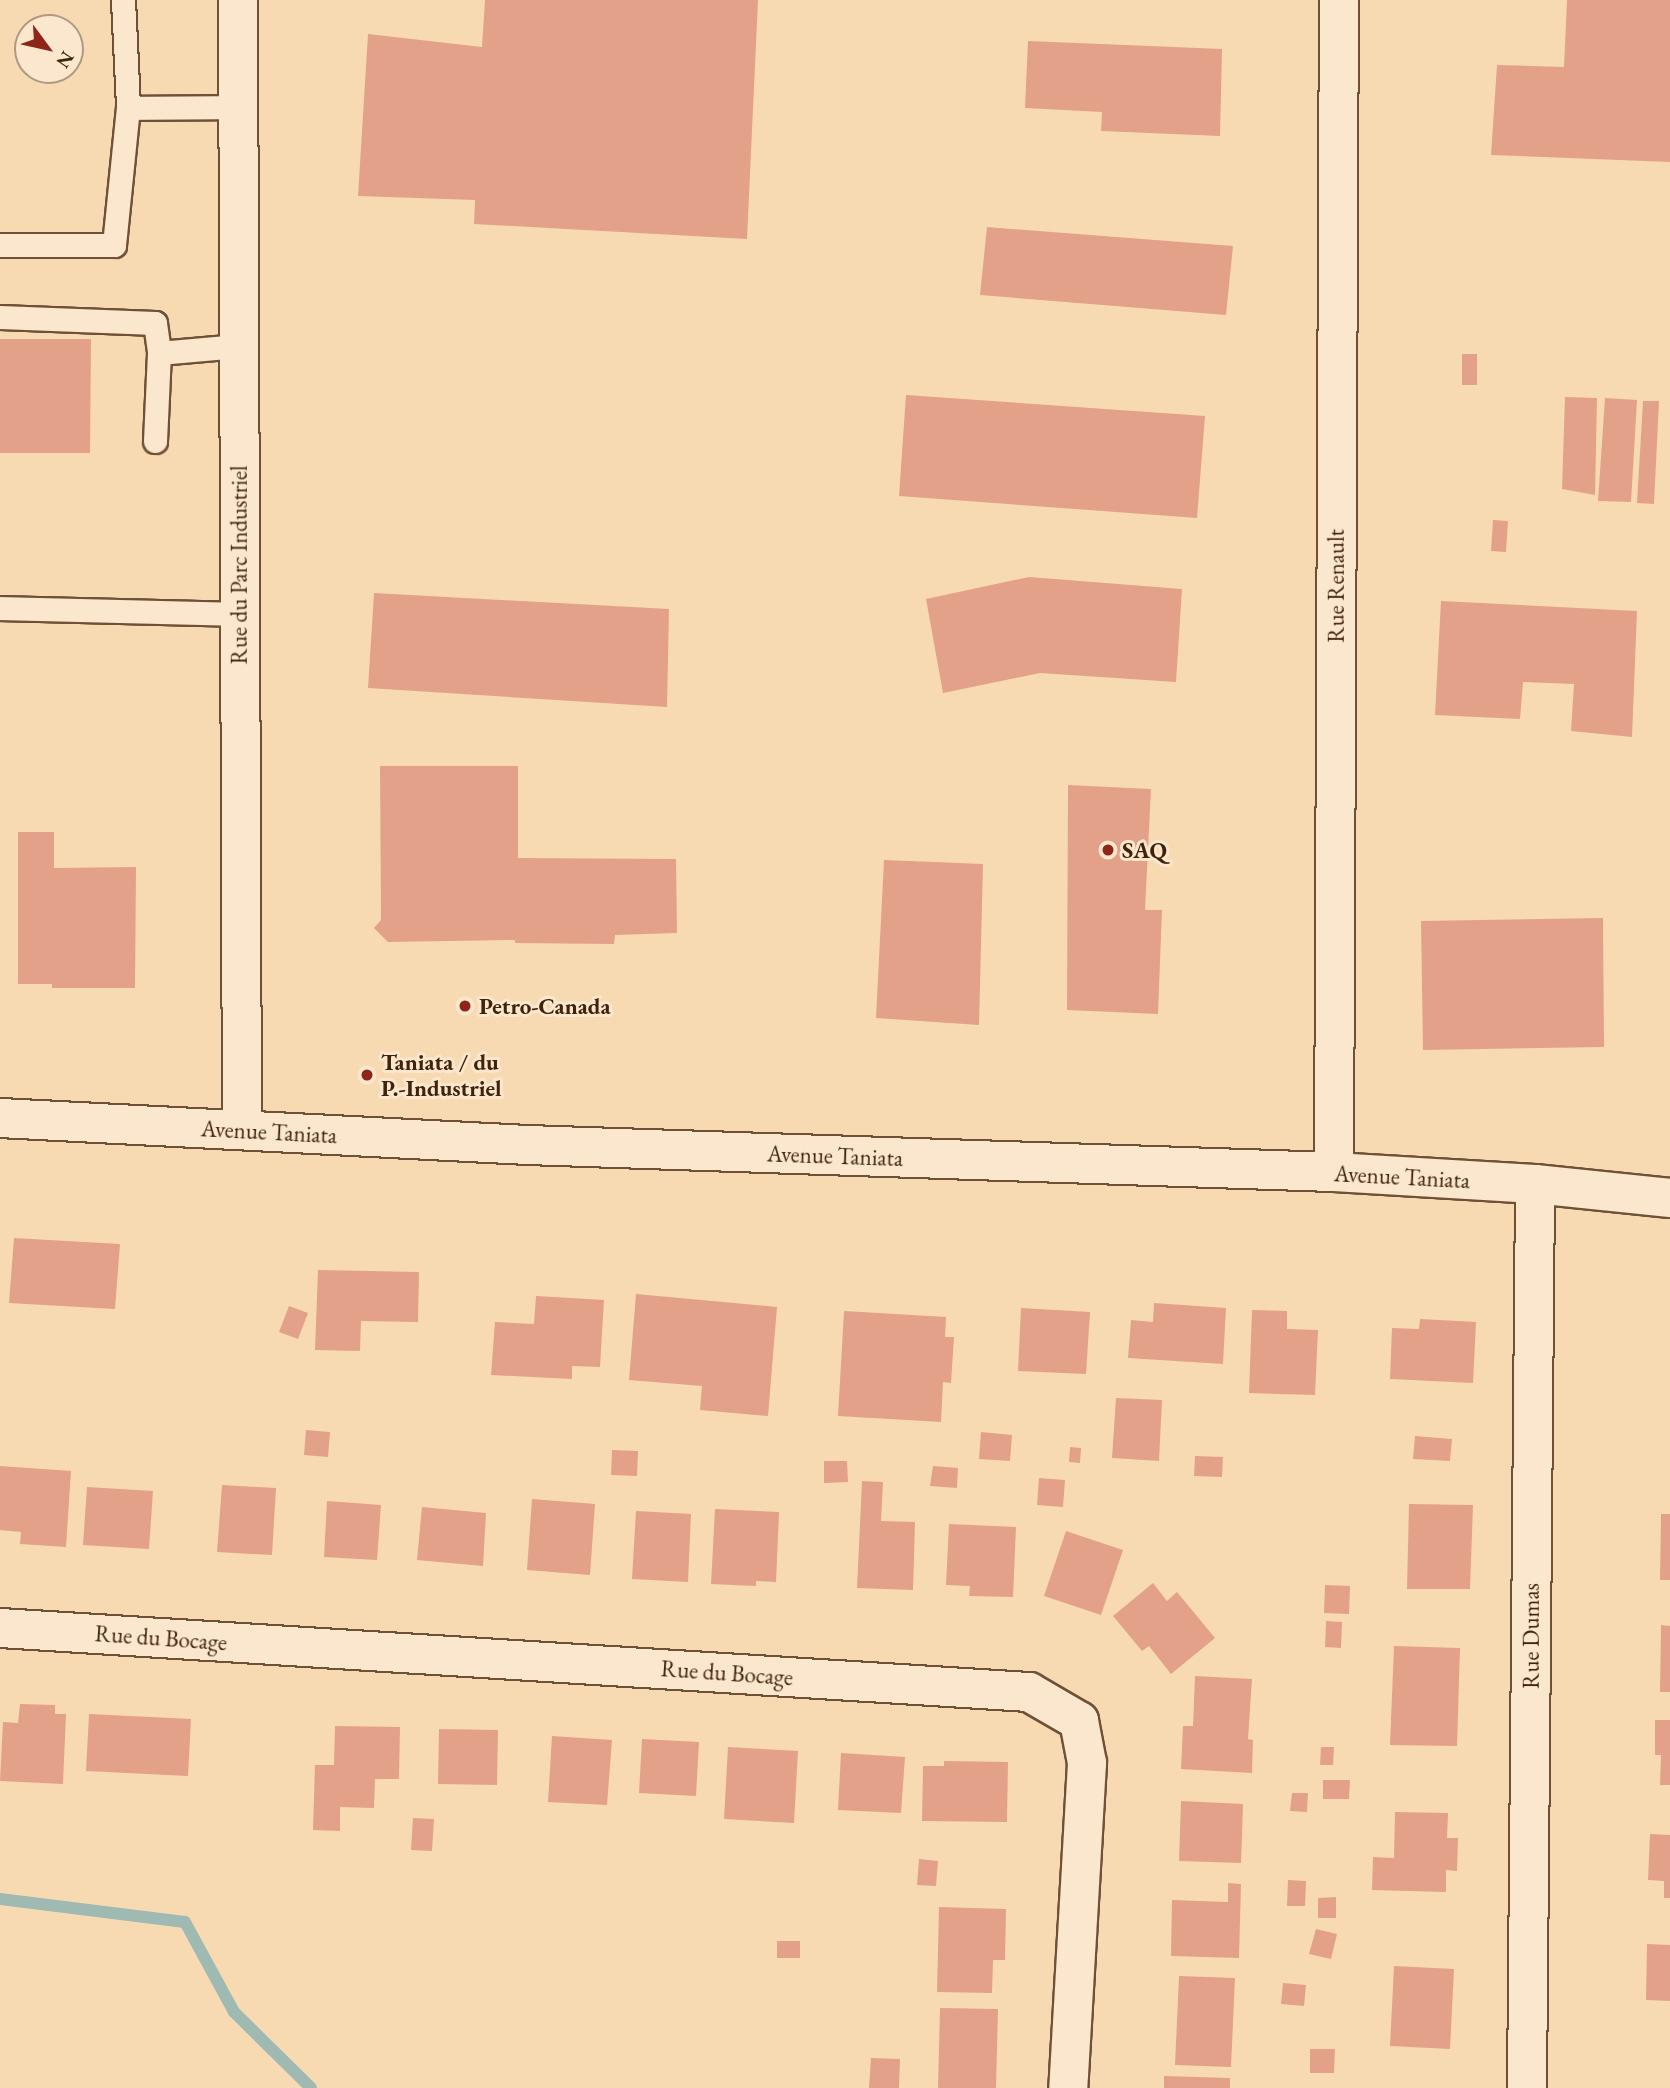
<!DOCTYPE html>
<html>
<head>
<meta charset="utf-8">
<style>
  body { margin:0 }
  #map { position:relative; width:1670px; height:2088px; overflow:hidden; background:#f8dab2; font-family:"EB Garamond",serif }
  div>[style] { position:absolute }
  .stream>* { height:12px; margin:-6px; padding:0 6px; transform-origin:6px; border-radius:6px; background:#9fbab3 }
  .building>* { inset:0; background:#e3a189 }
  .roads { filter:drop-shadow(2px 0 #6f5136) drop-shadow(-2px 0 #6f5136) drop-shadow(0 2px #6f5136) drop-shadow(0 -2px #6f5136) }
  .lane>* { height:23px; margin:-11.5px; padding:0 11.5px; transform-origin:11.5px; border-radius:11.5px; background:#fae7cd }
  .street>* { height:38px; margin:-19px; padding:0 19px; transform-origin:19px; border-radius:19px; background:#fae7cd }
  .secondary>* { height:38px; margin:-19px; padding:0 19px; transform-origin:19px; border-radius:19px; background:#fae7cd }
  .dots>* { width:19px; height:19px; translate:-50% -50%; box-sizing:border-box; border:4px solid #fae7cd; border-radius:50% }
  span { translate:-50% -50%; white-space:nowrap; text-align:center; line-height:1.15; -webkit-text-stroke:6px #fae7cd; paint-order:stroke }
  .street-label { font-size:23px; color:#41230c }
  .poi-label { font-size:23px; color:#41230c; font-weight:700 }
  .left { translate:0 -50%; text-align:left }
  .north { position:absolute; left:14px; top:14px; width:70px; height:70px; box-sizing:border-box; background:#fae7cd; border:2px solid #b09980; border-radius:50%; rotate:123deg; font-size:19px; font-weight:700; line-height:28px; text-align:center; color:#41230c }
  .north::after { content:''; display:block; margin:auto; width:24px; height:32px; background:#8f2418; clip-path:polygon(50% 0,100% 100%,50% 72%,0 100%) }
</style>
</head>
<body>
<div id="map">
  <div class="stream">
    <i style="left:0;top:1899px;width:186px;rotate:7.1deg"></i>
    <i style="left:185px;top:1922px;width:102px;rotate:61.4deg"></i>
    <i style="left:234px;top:2012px;width:108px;rotate:44.6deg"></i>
  </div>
  <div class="building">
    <i style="clip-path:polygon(485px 0,758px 0,747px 239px,474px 224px,475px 200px,358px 196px,368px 34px,482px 47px)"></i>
    <i style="clip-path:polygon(1567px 0,1670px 0,1670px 162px,1491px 155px,1497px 65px,1564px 67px)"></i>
    <i style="clip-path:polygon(1028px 41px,1222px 49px,1220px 136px,1101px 131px,1102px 112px,1025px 108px)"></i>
    <i style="clip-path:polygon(987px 227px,1233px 246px,1226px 315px,980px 295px)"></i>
    <i style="clip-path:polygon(0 339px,91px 339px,90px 453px,0 453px)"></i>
    <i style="clip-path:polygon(1462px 354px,1477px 354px,1477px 385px,1462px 385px)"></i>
    <i style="clip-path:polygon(906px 395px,1205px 416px,1197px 518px,899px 496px)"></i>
    <i style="clip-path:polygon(1565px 397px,1597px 398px,1595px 495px,1562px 489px)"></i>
    <i style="clip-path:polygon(1605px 398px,1637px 400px,1631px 502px,1598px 501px)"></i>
    <i style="clip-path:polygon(1643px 401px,1659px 401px,1654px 504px,1637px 503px)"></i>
    <i style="clip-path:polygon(1493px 520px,1508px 521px,1506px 552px,1491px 551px)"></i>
    <i style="clip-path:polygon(1029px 577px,1182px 589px,1176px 682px,1040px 673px,943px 693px,926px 599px)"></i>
    <i style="clip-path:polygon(374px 593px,669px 609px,667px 707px,368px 688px)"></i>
    <i style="clip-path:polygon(1441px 601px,1637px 611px,1632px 737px,1571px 731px,1574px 684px,1523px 682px,1520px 719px,1435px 715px)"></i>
    <i style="clip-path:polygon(380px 766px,518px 766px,518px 858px,676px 859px,677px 933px,615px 935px,614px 944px,515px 943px,515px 940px,388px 942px,374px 928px,381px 920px)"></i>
    <i style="clip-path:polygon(1068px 785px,1151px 789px,1145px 910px,1162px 910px,1158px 1014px,1067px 1010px)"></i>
    <i style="clip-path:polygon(18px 832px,54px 832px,54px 868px,136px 867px,135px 988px,52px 988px,52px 984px,18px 984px)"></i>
    <i style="clip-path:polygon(884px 860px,983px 864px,979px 1025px,876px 1018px)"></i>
    <i style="clip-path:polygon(1603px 918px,1604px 1047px,1423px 1050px,1421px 921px)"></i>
    <i style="clip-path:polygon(14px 1238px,120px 1244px,115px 1309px,9px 1303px)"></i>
    <i style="clip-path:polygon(318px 1270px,419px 1272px,418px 1322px,361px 1321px,360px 1351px,315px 1350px)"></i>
    <i style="clip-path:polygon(636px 1294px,777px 1307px,768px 1416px,700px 1410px,702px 1386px,629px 1380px)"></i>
    <i style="clip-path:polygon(536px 1296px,604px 1300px,600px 1367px,572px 1366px,572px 1379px,491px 1375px,495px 1322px,534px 1324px)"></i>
    <i style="clip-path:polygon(1154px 1303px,1226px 1308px,1223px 1364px,1128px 1358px,1131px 1320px,1153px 1322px)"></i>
    <i style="clip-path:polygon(289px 1306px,308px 1313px,298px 1339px,279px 1332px)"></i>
    <i style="clip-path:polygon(1021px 1308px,1090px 1312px,1086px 1374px,1018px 1371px)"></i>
    <i style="clip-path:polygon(1252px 1310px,1287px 1311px,1287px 1329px,1318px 1330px,1315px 1395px,1249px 1393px)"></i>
    <i style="clip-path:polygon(844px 1311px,946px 1317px,945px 1337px,954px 1337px,951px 1383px,943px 1382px,941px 1422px,838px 1416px)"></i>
    <i style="clip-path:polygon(1420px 1319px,1476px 1322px,1473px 1383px,1390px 1379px,1392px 1328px,1419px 1329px)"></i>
    <i style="clip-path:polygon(1116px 1398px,1162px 1400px,1159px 1461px,1112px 1458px)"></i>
    <i style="clip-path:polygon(306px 1430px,330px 1432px,328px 1457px,304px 1455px)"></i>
    <i style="clip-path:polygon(981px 1432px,1012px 1435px,1010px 1461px,979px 1459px)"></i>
    <i style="clip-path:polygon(1415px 1436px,1452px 1439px,1450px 1461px,1413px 1459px)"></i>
    <i style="clip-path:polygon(1070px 1447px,1081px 1448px,1080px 1463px,1069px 1462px)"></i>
    <i style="clip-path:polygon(612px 1450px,638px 1451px,637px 1476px,611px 1475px)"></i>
    <i style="clip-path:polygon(1195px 1456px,1223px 1457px,1222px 1477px,1194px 1476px)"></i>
    <i style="clip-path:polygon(824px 1461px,847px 1461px,848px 1482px,824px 1483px)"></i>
    <i style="clip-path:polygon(0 1466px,71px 1471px,66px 1547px,20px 1544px,21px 1532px,0 1530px)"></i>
    <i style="clip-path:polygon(933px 1466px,958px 1468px,957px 1488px,930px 1486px)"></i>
    <i style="clip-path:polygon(1039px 1478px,1065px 1480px,1063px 1507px,1037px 1505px)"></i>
    <i style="clip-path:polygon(862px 1481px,883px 1482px,881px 1521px,915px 1522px,913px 1590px,857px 1588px)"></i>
    <i style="clip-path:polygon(222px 1485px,276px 1488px,272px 1555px,217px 1552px)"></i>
    <i style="clip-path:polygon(87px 1487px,153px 1491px,149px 1549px,83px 1545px)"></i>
    <i style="clip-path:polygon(532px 1499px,595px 1504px,590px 1575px,527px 1570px)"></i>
    <i style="clip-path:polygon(327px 1501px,381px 1505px,377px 1560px,324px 1557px)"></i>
    <i style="clip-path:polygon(1409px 1504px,1473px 1505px,1470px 1589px,1407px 1589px)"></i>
    <i style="clip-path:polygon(422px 1507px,486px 1513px,483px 1566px,417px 1560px)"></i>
    <i style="clip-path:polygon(715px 1509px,779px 1512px,776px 1582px,756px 1581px,756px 1586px,711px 1584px)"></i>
    <i style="clip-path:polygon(636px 1511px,691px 1514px,688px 1582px,632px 1579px)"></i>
    <i style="clip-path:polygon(1661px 1514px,1670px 1514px,1670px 1580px,1660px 1580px)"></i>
    <i style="clip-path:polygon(949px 1524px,1016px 1527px,1013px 1597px,969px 1596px,970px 1586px,946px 1585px)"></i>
    <i style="clip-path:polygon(1066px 1531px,1123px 1550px,1101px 1615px,1044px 1596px)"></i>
    <i style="clip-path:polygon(1153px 1583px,1167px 1601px,1177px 1592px,1215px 1638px,1171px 1674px,1149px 1646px,1142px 1651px,1113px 1616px)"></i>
    <i style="clip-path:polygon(1325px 1585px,1350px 1586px,1349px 1614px,1324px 1613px)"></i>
    <i style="clip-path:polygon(1326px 1621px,1342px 1622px,1341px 1648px,1325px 1647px)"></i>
    <i style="clip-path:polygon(1661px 1625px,1670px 1626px,1670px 1692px,1660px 1692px)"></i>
    <i style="clip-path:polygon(1394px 1646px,1460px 1648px,1457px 1746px,1390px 1745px)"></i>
    <i style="clip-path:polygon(1195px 1676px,1252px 1679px,1248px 1739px,1253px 1740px,1252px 1773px,1181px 1769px,1183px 1726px,1193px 1726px)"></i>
    <i style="clip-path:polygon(20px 1704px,55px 1705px,55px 1714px,66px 1714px,63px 1784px,0 1781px,3px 1722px,18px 1723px)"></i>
    <i style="clip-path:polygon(89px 1714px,191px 1719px,188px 1776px,86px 1771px)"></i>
    <i style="clip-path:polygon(1655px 1720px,1670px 1720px,1670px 1785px,1660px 1785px,1661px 1755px,1655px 1755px)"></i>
    <i style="clip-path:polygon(335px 1726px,400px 1727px,399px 1779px,375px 1779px,374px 1808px,340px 1807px,340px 1831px,313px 1830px,315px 1765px,334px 1765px)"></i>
    <i style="clip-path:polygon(439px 1729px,498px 1730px,497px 1785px,438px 1784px)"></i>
    <i style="clip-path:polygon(552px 1736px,612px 1740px,607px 1805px,548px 1802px)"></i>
    <i style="clip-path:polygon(642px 1739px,699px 1742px,696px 1796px,639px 1793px)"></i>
    <i style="clip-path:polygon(728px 1747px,798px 1751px,794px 1823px,724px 1819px)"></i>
    <i style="clip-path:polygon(1321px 1747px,1334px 1747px,1333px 1765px,1320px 1765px)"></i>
    <i style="clip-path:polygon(841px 1753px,905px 1757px,901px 1813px,838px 1810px)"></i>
    <i style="clip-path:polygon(944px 1761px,1008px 1762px,1007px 1822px,922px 1821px,923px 1766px,944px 1766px)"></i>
    <i style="clip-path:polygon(1323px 1780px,1350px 1780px,1349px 1799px,1323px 1799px)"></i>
    <i style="clip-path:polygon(1292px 1793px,1308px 1793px,1307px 1812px,1290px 1811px)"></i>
    <i style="clip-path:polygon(1181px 1801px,1243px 1804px,1241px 1863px,1179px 1861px)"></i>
    <i style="clip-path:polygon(1395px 1812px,1448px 1813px,1447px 1838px,1458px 1838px,1457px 1871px,1446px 1870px,1446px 1892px,1372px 1890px,1373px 1857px,1394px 1858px)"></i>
    <i style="clip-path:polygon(413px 1818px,434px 1819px,432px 1851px,411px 1850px)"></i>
    <i style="clip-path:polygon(1650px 1834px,1670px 1835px,1670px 1898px,1664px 1898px,1664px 1881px,1648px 1880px)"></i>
    <i style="clip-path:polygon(919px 1859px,938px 1861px,936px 1886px,917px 1885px)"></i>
    <i style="clip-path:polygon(1288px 1880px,1306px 1881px,1305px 1906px,1287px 1906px)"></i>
    <i style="clip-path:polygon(1228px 1883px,1241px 1884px,1239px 1958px,1171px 1956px,1172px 1900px,1228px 1902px)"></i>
    <i style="clip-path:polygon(1336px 1897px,1336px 1918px,1318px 1918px,1318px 1898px)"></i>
    <i style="clip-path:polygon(939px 1907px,1006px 1909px,1005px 1960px,993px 1960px,992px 1993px,937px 1992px)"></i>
    <i style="clip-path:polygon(1316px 1929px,1337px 1934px,1331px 1959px,1309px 1954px)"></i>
    <i style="clip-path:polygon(777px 1941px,800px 1941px,800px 1958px,777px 1958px)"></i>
    <i style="clip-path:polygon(1647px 1944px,1670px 1945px,1670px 2001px,1646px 2000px)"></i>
    <i style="clip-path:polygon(1394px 1966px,1454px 1969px,1450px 2049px,1390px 2046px)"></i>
    <i style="clip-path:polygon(1179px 1976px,1235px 1978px,1231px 2067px,1175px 2065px)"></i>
    <i style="clip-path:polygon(1283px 1983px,1306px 1985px,1304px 2006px,1281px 2004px)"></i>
    <i style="clip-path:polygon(940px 2008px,998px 2009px,996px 2088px,938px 2088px)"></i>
    <i style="clip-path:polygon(1310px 2049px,1335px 2049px,1334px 2073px,1310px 2073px)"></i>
    <i style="clip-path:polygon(871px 2058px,900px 2059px,899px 2088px,869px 2088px)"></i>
    <i style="clip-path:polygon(1164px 2076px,1230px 2078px,1230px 2088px,1164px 2088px)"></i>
  </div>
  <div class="roads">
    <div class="lane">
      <i style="left:123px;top:0;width:108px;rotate:87.3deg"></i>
      <i style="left:0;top:245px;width:114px"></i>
      <i style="left:114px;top:245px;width:138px;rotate:-84.2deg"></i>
      <i style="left:128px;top:108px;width:110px;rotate:-0.5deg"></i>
      <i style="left:0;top:317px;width:155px;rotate:2.2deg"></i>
      <i style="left:155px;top:323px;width:30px;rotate:82deg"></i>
      <i style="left:159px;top:353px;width:79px;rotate:-5.1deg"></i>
      <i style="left:155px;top:441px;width:88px;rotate:-87.4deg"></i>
      <i style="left:0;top:608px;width:240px;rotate:1.4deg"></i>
    </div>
    <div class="street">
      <i style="left:238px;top:0;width:1130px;rotate:89.8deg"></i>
      <i style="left:1334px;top:1172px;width:1172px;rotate:-89.76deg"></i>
      <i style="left:0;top:1628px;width:1031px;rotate:3.56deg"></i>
      <i style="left:1029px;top:1692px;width:58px;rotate:30.1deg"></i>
      <i style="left:1079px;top:1721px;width:43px;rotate:79.2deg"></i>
      <i style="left:1087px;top:1763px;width:326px;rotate:93.3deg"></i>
      <i style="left:1527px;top:2088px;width:904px;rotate:-89.49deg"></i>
    </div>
    <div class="secondary">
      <i style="left:0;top:1118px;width:528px;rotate:2.93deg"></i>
      <i style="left:527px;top:1145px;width:807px;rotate:1.92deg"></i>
      <i style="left:1334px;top:1172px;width:201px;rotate:3.4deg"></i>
      <i style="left:1535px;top:1184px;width:136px;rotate:5.9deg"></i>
    </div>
  </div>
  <div class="dots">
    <i style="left:1108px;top:850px;background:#8f2418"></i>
    <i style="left:465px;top:1006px;background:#8f2418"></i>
    <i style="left:367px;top:1075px;background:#8f2418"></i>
  </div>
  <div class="street-label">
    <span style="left:239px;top:565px;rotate:-90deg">Rue du Parc Industriel</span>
    <span style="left:1336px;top:586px;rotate:-90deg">Rue Renault</span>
    <span style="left:269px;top:1132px;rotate:3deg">Avenue Taniata</span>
    <span style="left:835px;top:1156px;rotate:2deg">Avenue Taniata</span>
    <span style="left:1402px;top:1177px;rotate:3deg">Avenue Taniata</span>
    <span style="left:1531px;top:1636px;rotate:-90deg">Rue Dumas</span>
    <span style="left:161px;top:1638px;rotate:4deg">Rue du Bocage</span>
    <span style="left:727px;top:1673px;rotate:4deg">Rue du Bocage</span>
  </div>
  <div class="poi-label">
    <span class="left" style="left:1122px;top:850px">SAQ</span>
    <span class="left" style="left:479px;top:1006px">Petro-Canada</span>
    <span class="left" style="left:381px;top:1075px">Taniata / du<br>P.-Industriel</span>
  </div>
  <div class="north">N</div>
</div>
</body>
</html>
